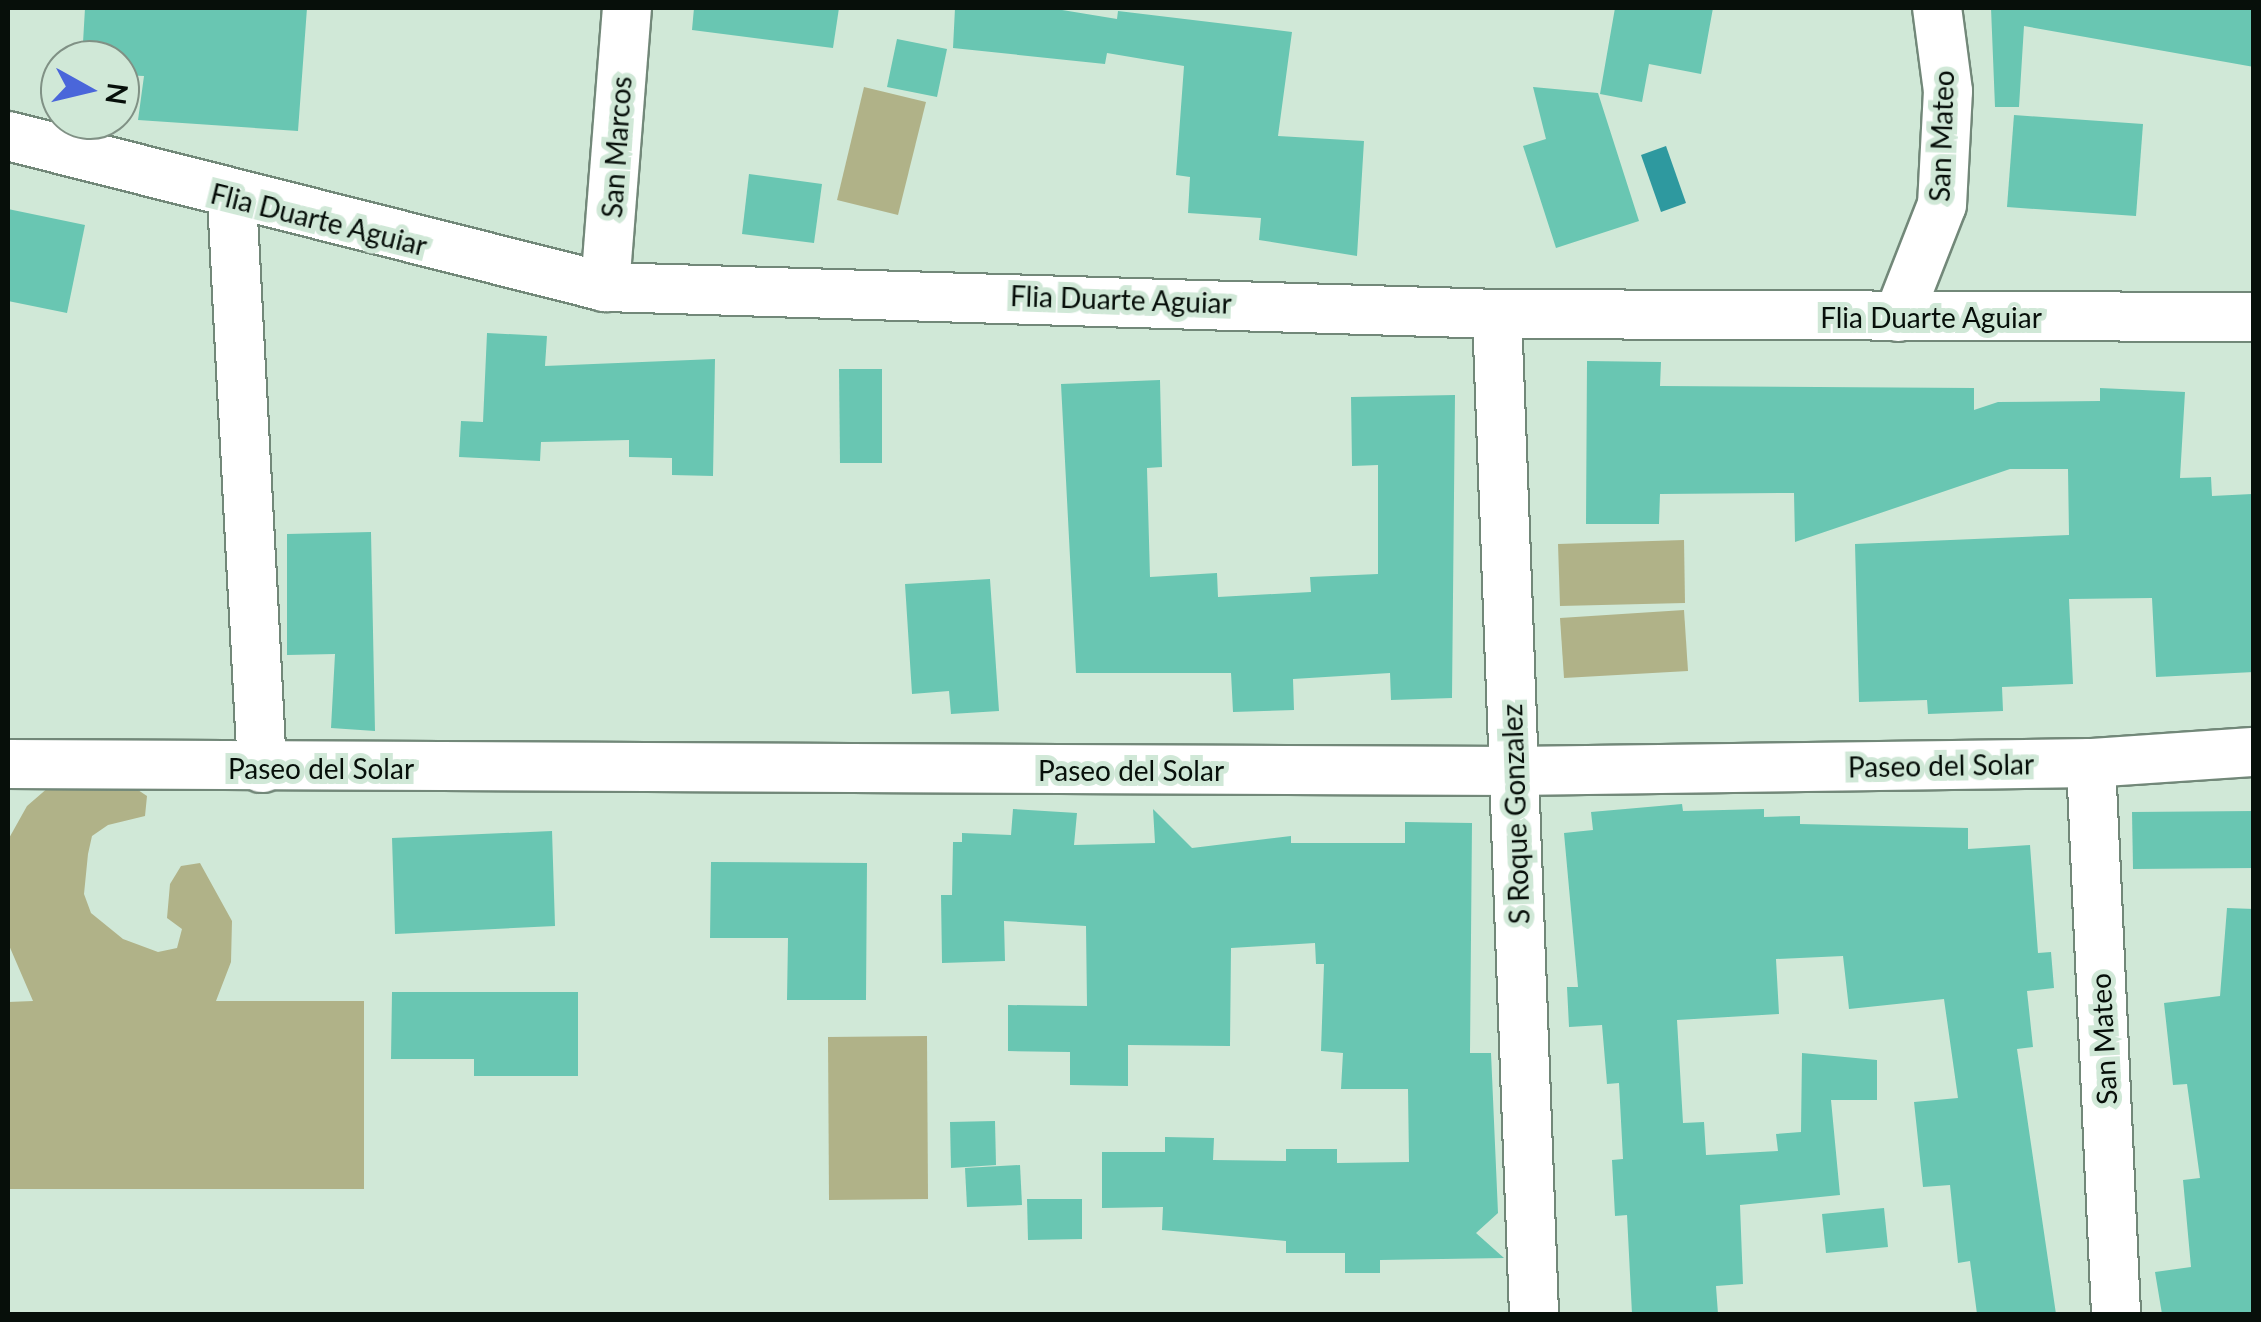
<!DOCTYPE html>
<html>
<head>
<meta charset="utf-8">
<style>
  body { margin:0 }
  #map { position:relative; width:2261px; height:1322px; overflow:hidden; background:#d0e8d7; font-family:Lato,sans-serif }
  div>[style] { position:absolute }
  .green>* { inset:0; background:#b0b288 }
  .water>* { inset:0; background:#2e999f }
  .building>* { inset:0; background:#69c6b2 }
  .roads { filter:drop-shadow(2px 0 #728879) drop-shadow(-2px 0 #728879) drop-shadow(0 2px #728879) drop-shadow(0 -2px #728879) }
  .minor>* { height:48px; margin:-24px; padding:0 24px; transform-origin:24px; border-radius:24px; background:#fff }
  span { translate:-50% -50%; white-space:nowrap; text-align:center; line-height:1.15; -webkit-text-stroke:10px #d0e8d7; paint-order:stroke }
  .street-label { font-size:28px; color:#070f0a }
  .frame { position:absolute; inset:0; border:10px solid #070f0a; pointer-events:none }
  .north { position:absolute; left:40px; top:40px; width:100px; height:100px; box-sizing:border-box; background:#d0e8d7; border:2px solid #809185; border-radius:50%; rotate:98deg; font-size:28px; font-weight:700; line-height:40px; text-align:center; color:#070f0a }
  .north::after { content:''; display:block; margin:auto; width:35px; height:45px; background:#4a66da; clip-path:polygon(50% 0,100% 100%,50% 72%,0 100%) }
</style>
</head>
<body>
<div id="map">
  <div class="green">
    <i style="clip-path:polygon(864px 87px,926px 102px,898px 215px,837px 200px)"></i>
    <i style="clip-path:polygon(1684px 540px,1685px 603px,1560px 606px,1558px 544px)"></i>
    <i style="clip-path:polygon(1684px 610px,1688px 671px,1564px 678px,1560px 618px)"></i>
    <i style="clip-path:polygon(57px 780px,129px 784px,147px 796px,145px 816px,108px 825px,92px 836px,88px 854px,84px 894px,91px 913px,123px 939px,158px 952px,177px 948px,182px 929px,167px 918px,170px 884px,181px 866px,200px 863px,232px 921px,231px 962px,216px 1001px,364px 1001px,364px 1189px,8px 1189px,8px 1002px,33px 1001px,8px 943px,8px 840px,27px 806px)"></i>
    <i style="clip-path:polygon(927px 1036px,928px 1199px,829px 1200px,828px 1037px)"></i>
  </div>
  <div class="water">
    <i style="clip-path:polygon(1666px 146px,1686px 203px,1661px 212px,1641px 155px)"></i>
  </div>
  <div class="building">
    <i style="clip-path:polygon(85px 8px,307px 8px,298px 131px,138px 120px,144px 76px,120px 75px,120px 60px,82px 60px)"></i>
    <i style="clip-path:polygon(694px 8px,839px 8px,833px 48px,692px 30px)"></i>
    <i style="clip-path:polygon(955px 8px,1050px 8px,1117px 19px,1118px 11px,1292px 32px,1278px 136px,1364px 141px,1357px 256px,1259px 240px,1261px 218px,1188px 213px,1190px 177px,1176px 175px,1184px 66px,1107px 53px,1105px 64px,953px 48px)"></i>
    <i style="clip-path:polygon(1615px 8px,1713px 8px,1701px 74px,1649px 64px,1642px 102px,1600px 94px)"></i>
    <i style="clip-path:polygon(1991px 8px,2254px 8px,2254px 67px,2024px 26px,2019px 107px,1995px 107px)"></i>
    <i style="clip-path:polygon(897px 39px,947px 49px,937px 97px,887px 87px)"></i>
    <i style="clip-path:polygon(1533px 87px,1598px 93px,1639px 221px,1556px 248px,1523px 146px,1546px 139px)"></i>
    <i style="clip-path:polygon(2014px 115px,2143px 124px,2136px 216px,2007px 207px)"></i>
    <i style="clip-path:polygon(749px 174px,822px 184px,814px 243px,742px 234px)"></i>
    <i style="clip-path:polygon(8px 209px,85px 225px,67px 313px,8px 301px)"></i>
    <i style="clip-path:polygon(487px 333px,547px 336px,545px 366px,715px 359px,713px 476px,672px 475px,672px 458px,629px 457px,629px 440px,541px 442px,540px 461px,459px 457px,461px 421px,483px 422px)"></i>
    <i style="clip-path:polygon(1587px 361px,1661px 362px,1660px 386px,1974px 388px,1974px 410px,1998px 402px,2100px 401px,2100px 388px,2185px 392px,2180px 478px,2211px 477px,2212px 496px,2252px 494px,2254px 672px,2156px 677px,2152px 598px,2069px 599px,2073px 684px,2002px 687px,2003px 711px,1928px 714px,1927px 700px,1859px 702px,1855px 544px,2069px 535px,2068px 469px,2010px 469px,1795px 542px,1794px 493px,1660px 494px,1659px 524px,1586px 524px)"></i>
    <i style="clip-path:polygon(839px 369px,882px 369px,882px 463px,840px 463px)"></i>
    <i style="clip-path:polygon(1160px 380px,1162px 467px,1147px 468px,1150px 577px,1217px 573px,1218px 597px,1311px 592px,1310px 577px,1378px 574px,1378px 465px,1352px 466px,1351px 397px,1455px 395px,1452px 698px,1391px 700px,1390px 673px,1293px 679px,1294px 710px,1233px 712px,1231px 673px,1076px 673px,1061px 384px)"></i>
    <i style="clip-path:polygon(371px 532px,375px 731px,331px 728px,335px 654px,287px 655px,287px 534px)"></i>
    <i style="clip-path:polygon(990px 579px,999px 711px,951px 714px,949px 691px,912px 694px,905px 584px)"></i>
    <i style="clip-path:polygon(1682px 804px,1683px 811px,1764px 809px,1764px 817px,1800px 816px,1800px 824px,1968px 828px,1968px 849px,2030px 845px,2038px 953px,2051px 952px,2054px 988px,2027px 991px,2033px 1047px,2017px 1049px,2056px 1314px,1977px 1314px,1970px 1261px,1958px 1263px,1950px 1185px,1923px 1187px,1914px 1102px,1958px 1098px,1944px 999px,1849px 1009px,1843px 956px,1776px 959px,1779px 1014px,1677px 1020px,1683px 1123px,1704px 1122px,1706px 1155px,1778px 1151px,1776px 1134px,1801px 1132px,1802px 1053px,1877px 1060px,1877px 1100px,1831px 1100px,1840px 1195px,1740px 1205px,1743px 1284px,1716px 1286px,1718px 1314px,1632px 1314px,1627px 1215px,1615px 1216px,1612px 1160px,1623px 1159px,1619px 1083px,1607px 1084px,1602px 1025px,1569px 1027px,1567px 987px,1578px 987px,1564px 833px,1593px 830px,1591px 812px)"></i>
    <i style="clip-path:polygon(1013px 809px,1077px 813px,1074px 845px,1155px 843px,1153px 809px,1192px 848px,1291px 836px,1291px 843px,1405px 843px,1405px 822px,1472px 823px,1470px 1053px,1491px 1053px,1498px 1213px,1476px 1233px,1504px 1258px,1380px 1260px,1380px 1273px,1345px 1273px,1345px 1253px,1286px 1253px,1286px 1241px,1162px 1230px,1163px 1207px,1102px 1208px,1102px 1152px,1165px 1152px,1165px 1137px,1214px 1138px,1213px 1160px,1286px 1161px,1286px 1149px,1337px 1149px,1337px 1163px,1409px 1162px,1408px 1089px,1341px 1089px,1343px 1053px,1321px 1051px,1324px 964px,1316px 964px,1315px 943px,1231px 948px,1230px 1046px,1128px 1045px,1128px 1086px,1070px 1085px,1070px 1052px,1008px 1051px,1008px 1005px,1087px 1006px,1086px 926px,1004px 921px,1005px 961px,942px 963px,941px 895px,952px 895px,953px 842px,962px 842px,962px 833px,1011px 835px)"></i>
    <i style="clip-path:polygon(2254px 811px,2254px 868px,2133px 869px,2132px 812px)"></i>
    <i style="clip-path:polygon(552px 831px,555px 926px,395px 934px,392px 838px)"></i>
    <i style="clip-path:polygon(711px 862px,867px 863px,866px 1000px,787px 1000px,788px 938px,710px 938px)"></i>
    <i style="clip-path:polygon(2227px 908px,2254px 909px,2254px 1314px,2162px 1314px,2155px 1272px,2191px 1267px,2183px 1180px,2200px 1178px,2187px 1084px,2173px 1085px,2164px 1003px,2220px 996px)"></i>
    <i style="clip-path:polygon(392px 992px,578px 992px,578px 1076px,474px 1076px,474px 1059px,391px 1059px)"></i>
    <i style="clip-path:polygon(995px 1121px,996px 1165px,951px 1168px,950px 1122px)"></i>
    <i style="clip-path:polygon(1020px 1165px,1022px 1205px,967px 1207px,965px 1168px)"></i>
    <i style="clip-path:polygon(1027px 1199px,1082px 1199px,1082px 1239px,1028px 1240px)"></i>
    <i style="clip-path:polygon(1884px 1208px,1888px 1247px,1826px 1253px,1822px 1214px)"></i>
  </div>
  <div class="roads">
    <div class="minor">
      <i style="left:8px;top:136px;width:616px;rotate:14.19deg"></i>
      <i style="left:605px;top:287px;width:892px;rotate:1.73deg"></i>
      <i style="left:1497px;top:314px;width:757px;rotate:0.23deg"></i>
      <i style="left:232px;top:199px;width:570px;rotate:86.98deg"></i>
      <i style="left:605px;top:287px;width:280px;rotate:-85.5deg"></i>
      <i style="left:1497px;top:314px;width:1001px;rotate:87.88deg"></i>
      <i style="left:1898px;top:317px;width:120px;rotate:-68.6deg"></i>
      <i style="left:1942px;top:205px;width:114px;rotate:-87deg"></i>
      <i style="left:1948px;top:91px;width:84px;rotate:-97.5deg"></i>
      <i style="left:2091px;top:763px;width:552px;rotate:87.4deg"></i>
      <i style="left:8px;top:764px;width:1506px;rotate:0.27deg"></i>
      <i style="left:1514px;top:771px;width:577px;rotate:-0.79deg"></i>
      <i style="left:2091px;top:763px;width:163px;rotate:-3.9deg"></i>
    </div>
  </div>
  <div class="street-label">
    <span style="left:1941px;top:136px;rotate:-88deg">San Mateo</span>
    <span style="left:616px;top:147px;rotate:-86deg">San Marcos</span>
    <span style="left:319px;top:219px;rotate:14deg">Flia Duarte Aguiar</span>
    <span style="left:1121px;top:299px;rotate:2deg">Flia Duarte Aguiar</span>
    <span style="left:1931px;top:317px">Flia Duarte Aguiar</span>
    <span style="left:1941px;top:765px;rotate:-1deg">Paseo del Solar</span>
    <span style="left:321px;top:768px">Paseo del Solar</span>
    <span style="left:1131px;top:770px">Paseo del Solar</span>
    <span style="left:1515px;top:814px;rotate:-92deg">S Roque Gonzalez</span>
    <span style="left:2103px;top:1039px;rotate:-93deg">San Mateo</span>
  </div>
  <div class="frame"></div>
  <div class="north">N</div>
</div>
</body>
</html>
